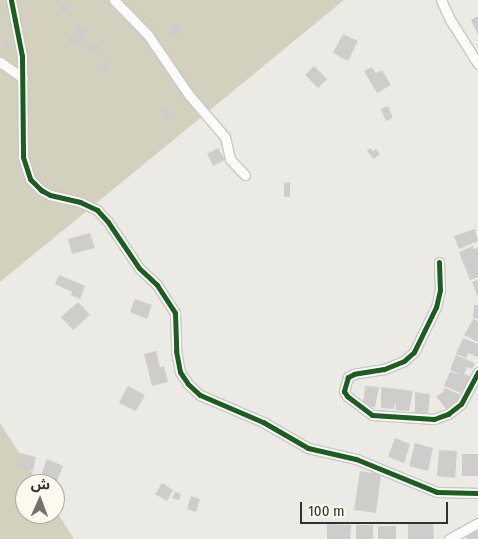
<!DOCTYPE html>
<html>
<head>
<meta charset="utf-8">
<style>
  body { margin:0 }
  #map { position:relative; width:478px; height:539px; overflow:hidden; background:#ebeae5; font-family:"Fira Sans Condensed","Noto Sans Arabic",sans-serif }
  div>[style] { position:absolute }
  .green>* { inset:0; background:#d4d0be }
  .building>* { inset:0; background:#cecdcc }
  .roads { filter:drop-shadow(1px 0 #c9c8c4) drop-shadow(-1px 0 #c9c8c4) drop-shadow(0 1px #c9c8c4) drop-shadow(0 -1px #c9c8c4) }
  .minor>* { height:9px; margin:-4.5px; padding:0 4.5px; transform-origin:4.5px; border-radius:4.5px; background:#fcfcfb }
  .cycleway>* { height:5px; margin:-2.5px; padding:0 2.5px; transform-origin:2.5px; border-radius:2.5px; background:#1b5e20 }
  span { translate:-50% -50%; white-space:nowrap; text-align:center; line-height:1.15; -webkit-text-stroke:4px #fcf9ef; paint-order:stroke }
  .north { position:absolute; left:15px; top:474px; width:50px; height:50px; box-sizing:border-box; background:#fcf9ef; border:1px solid #aca9a2; border-radius:50%; rotate:2deg; font-size:14px; font-weight:700; line-height:20px; text-align:center; color:#33322e }
  .north::after { content:''; display:block; margin:auto; width:18px; height:22px; background:#73726e; clip-path:polygon(50% 0,100% 100%,50% 72%,0 100%) }
  .scale { position:absolute; left:300px; top:502px; width:148px; height:22px; box-sizing:border-box; border:2px solid #33322e; border-top:0; padding-left:6px; font-size:15px; line-height:18px; white-space:nowrap; color:#33322e; -webkit-text-stroke:4px #fcf9ef; paint-order:stroke }
</style>
</head>
<body>
<div id="map">
  <div class="green">
    <i style="clip-path:polygon(0 0,344px 0,0 282px)"></i>
    <i style="clip-path:polygon(0 423px,39px 484px,25px 484px,25px 514px,55px 514px,55px 509px,74px 539px,0 539px)"></i>
  </div>
  <div class="building">
    <i style="clip-path:polygon(66px 1px,71px 5px,64px 14px,59px 10px)"></i>
    <i style="clip-path:polygon(478px 16px,478px 35px,471px 20px)"></i>
    <i style="clip-path:polygon(176px 22px,182px 29px,173px 37px,167px 30px)"></i>
    <i style="clip-path:polygon(78px 25px,88px 31px,80px 47px,69px 41px)"></i>
    <i style="clip-path:polygon(343px 34px,358px 41px,348px 61px,333px 53px)"></i>
    <i style="clip-path:polygon(8px 40px,11px 46px,3px 50px,1px 44px)"></i>
    <i style="clip-path:polygon(90px 43px,100px 46px,98px 53px,88px 50px)"></i>
    <i style="clip-path:polygon(108px 62px,110px 70px,97px 73px,95px 65px)"></i>
    <i style="clip-path:polygon(314px 66px,327px 79px,318px 88px,305px 75px)"></i>
    <i style="clip-path:polygon(372px 67px,376px 73px,382px 70px,391px 85px,377px 93px,364px 71px)"></i>
    <i style="clip-path:polygon(165px 106px,170px 111px,168px 114px,172px 117px,168px 122px,159px 114px)"></i>
    <i style="clip-path:polygon(388px 106px,393px 118px,386px 121px,381px 109px)"></i>
    <i style="clip-path:polygon(218px 148px,225px 160px,213px 166px,207px 154px)"></i>
    <i style="clip-path:polygon(370px 148px,373px 151px,376px 149px,380px 154px,374px 159px,367px 151px)"></i>
    <i style="clip-path:polygon(290px 182px,290px 197px,284px 197px,284px 183px)"></i>
    <i style="clip-path:polygon(475px 229px,478px 241px,459px 249px,454px 236px)"></i>
    <i style="clip-path:polygon(90px 233px,95px 248px,72px 254px,68px 239px)"></i>
    <i style="clip-path:polygon(473px 246px,474px 249px,478px 247px,478px 277px,470px 280px,459px 252px)"></i>
    <i style="clip-path:polygon(59px 275px,85px 286px,80px 299px,71px 295px,72px 292px,55px 284px)"></i>
    <i style="clip-path:polygon(478px 280px,478px 298px,472px 282px)"></i>
    <i style="clip-path:polygon(135px 299px,152px 305px,147px 319px,130px 312px)"></i>
    <i style="clip-path:polygon(78px 302px,90px 315px,73px 330px,61px 317px)"></i>
    <i style="clip-path:polygon(474px 305px,478px 305px,478px 319px,473px 318px)"></i>
    <i style="clip-path:polygon(473px 319px,478px 321px,478px 342px,464px 335px)"></i>
    <i style="clip-path:polygon(463px 338px,478px 344px,478px 357px,468px 353px,466px 358px,456px 354px)"></i>
    <i style="clip-path:polygon(156px 351px,160px 367px,164px 366px,168px 382px,152px 386px,144px 354px)"></i>
    <i style="clip-path:polygon(456px 355px,475px 363px,472px 369px,467px 367px,464px 374px,470px 376px,463px 394px,444px 386px,450px 372px,460px 374px,450px 370px)"></i>
    <i style="clip-path:polygon(128px 386px,145px 395px,136px 411px,119px 403px)"></i>
    <i style="clip-path:polygon(365px 386px,379px 387px,375px 407px,363px 406px)"></i>
    <i style="clip-path:polygon(381px 387px,413px 391px,409px 411px,396px 410px,396px 404px,395px 404px,394px 409px,381px 408px)"></i>
    <i style="clip-path:polygon(445px 388px,461px 395px,457px 403px,446px 409px,436px 396px,444px 392px,443px 390px)"></i>
    <i style="clip-path:polygon(415px 392px,430px 394px,428px 414px,415px 413px)"></i>
    <i style="clip-path:polygon(395px 438px,410px 444px,404px 463px,388px 457px)"></i>
    <i style="clip-path:polygon(415px 443px,433px 448px,428px 471px,409px 466px)"></i>
    <i style="clip-path:polygon(439px 450px,457px 451px,455px 478px,437px 476px)"></i>
    <i style="clip-path:polygon(20px 453px,36px 457px,33px 471px,17px 467px)"></i>
    <i style="clip-path:polygon(462px 454px,478px 454px,478px 476px,462px 476px)"></i>
    <i style="clip-path:polygon(47px 459px,63px 466px,57px 481px,41px 475px)"></i>
    <i style="clip-path:polygon(360px 471px,381px 474px,376px 513px,354px 510px)"></i>
    <i style="clip-path:polygon(162px 483px,173px 490px,167px 501px,155px 494px)"></i>
    <i style="clip-path:polygon(175px 492px,181px 494px,179px 500px,172px 498px)"></i>
    <i style="clip-path:polygon(191px 496px,200px 499px,196px 512px,187px 509px)"></i>
    <i style="clip-path:polygon(433px 522px,434px 539px,408px 539px,408px 523px)"></i>
    <i style="clip-path:polygon(327px 524px,351px 525px,350px 539px,327px 539px)"></i>
    <i style="clip-path:polygon(356px 525px,373px 525px,373px 539px,356px 539px)"></i>
    <i style="clip-path:polygon(378px 526px,396px 526px,396px 539px,378px 539px)"></i>
    <i style="clip-path:polygon(478px 530px,478px 539px,467px 539px,465px 534px)"></i>
  </div>
  <div class="roads">
    <div class="minor">
      <i style="left:11px;top:0;width:57px;rotate:78.9deg"></i>
      <i style="left:22px;top:56px;width:101px;rotate:89.4deg"></i>
      <i style="left:23px;top:157px;width:23px;rotate:72deg"></i>
      <i style="left:30px;top:179px;width:16px;rotate:45deg"></i>
      <i style="left:41px;top:190px;width:10px;rotate:29deg"></i>
      <i style="left:50px;top:195px;width:31px;rotate:13deg"></i>
      <i style="left:80px;top:202px;width:19px;rotate:25deg"></i>
      <i style="left:97px;top:210px;width:16px;rotate:47deg"></i>
      <i style="left:108px;top:222px;width:55px;rotate:56deg"></i>
      <i style="left:139px;top:268px;width:25px;rotate:43deg"></i>
      <i style="left:157px;top:285px;width:33px;rotate:57deg"></i>
      <i style="left:175px;top:313px;width:38px;rotate:88deg"></i>
      <i style="left:176px;top:351px;width:21px;rotate:79deg"></i>
      <i style="left:180px;top:372px;width:14px;rotate:56deg"></i>
      <i style="left:188px;top:384px;width:16px;rotate:43deg"></i>
      <i style="left:200px;top:395px;width:69px;rotate:23.2deg"></i>
      <i style="left:263px;top:422px;width:52px;rotate:30deg"></i>
      <i style="left:308px;top:448px;width:49px;rotate:12.9deg"></i>
      <i style="left:356px;top:459px;width:87px;rotate:22.2deg"></i>
      <i style="left:437px;top:492px;width:41px;rotate:1.4deg"></i>
      <i style="left:114px;top:0;width:49px;rotate:45.8deg"></i>
      <i style="left:148px;top:35px;width:73px;rotate:55.7deg"></i>
      <i style="left:189px;top:95px;width:55px;rotate:49.4deg"></i>
      <i style="left:225px;top:137px;width:23px;rotate:77deg"></i>
      <i style="left:230px;top:159px;width:22px;rotate:47deg"></i>
      <i style="left:441px;top:0;width:23px;rotate:65deg"></i>
      <i style="left:451px;top:21px;width:51px;rotate:57.9deg"></i>
      <i style="left:0;top:62px;width:28px;rotate:35deg"></i>
      <i style="left:439px;top:262px;width:28px;rotate:88deg"></i>
      <i style="left:440px;top:290px;width:17px;rotate:103deg"></i>
      <i style="left:436px;top:307px;width:50px;rotate:116.1deg"></i>
      <i style="left:414px;top:352px;width:13px;rotate:138deg"></i>
      <i style="left:404px;top:361px;width:22px;rotate:158deg"></i>
      <i style="left:384px;top:369px;width:30px;rotate:171deg"></i>
      <i style="left:354px;top:374px;width:7px;rotate:153deg"></i>
      <i style="left:348px;top:377px;width:15px;rotate:106deg"></i>
      <i style="left:344px;top:391px;width:6px;rotate:59deg"></i>
      <i style="left:347px;top:396px;width:31px;rotate:37deg"></i>
      <i style="left:372px;top:415px;width:62px;rotate:3.7deg"></i>
      <i style="left:434px;top:419px;width:15px;rotate:-20deg"></i>
      <i style="left:448px;top:414px;width:16px;rotate:-38deg"></i>
      <i style="left:461px;top:404px;width:36px;rotate:-62deg"></i>
      <i style="left:449px;top:539px;width:33px;rotate:-29deg"></i>
    </div>
  </div>
  <div class="cycleway">
    <i style="left:11px;top:0;width:57px;rotate:78.9deg"></i>
    <i style="left:22px;top:56px;width:101px;rotate:89.4deg"></i>
    <i style="left:23px;top:157px;width:23px;rotate:72deg"></i>
    <i style="left:30px;top:179px;width:16px;rotate:45deg"></i>
    <i style="left:41px;top:190px;width:10px;rotate:29deg"></i>
    <i style="left:50px;top:195px;width:31px;rotate:13deg"></i>
    <i style="left:80px;top:202px;width:19px;rotate:25deg"></i>
    <i style="left:97px;top:210px;width:16px;rotate:47deg"></i>
    <i style="left:108px;top:222px;width:55px;rotate:56deg"></i>
    <i style="left:139px;top:268px;width:25px;rotate:43deg"></i>
    <i style="left:157px;top:285px;width:33px;rotate:57deg"></i>
    <i style="left:175px;top:313px;width:38px;rotate:88deg"></i>
    <i style="left:176px;top:351px;width:21px;rotate:79deg"></i>
    <i style="left:180px;top:372px;width:14px;rotate:56deg"></i>
    <i style="left:188px;top:384px;width:16px;rotate:43deg"></i>
    <i style="left:200px;top:395px;width:69px;rotate:23.2deg"></i>
    <i style="left:263px;top:422px;width:52px;rotate:30deg"></i>
    <i style="left:308px;top:448px;width:49px;rotate:12.9deg"></i>
    <i style="left:356px;top:459px;width:87px;rotate:22.2deg"></i>
    <i style="left:437px;top:492px;width:41px;rotate:1.4deg"></i>
    <i style="left:439px;top:262px;width:28px;rotate:88deg"></i>
    <i style="left:440px;top:290px;width:17px;rotate:103deg"></i>
    <i style="left:436px;top:307px;width:50px;rotate:116.1deg"></i>
    <i style="left:414px;top:352px;width:13px;rotate:138deg"></i>
    <i style="left:404px;top:361px;width:22px;rotate:158deg"></i>
    <i style="left:384px;top:369px;width:30px;rotate:171deg"></i>
    <i style="left:354px;top:374px;width:7px;rotate:153deg"></i>
    <i style="left:348px;top:377px;width:15px;rotate:106deg"></i>
    <i style="left:344px;top:391px;width:6px;rotate:59deg"></i>
    <i style="left:347px;top:396px;width:31px;rotate:37deg"></i>
    <i style="left:372px;top:415px;width:62px;rotate:3.7deg"></i>
    <i style="left:434px;top:419px;width:15px;rotate:-20deg"></i>
    <i style="left:448px;top:414px;width:16px;rotate:-38deg"></i>
    <i style="left:461px;top:404px;width:36px;rotate:-62deg"></i>
  </div>
  <div class="north">ش</div>
  <div class="scale">100 m</div>
</div>
</body>
</html>
